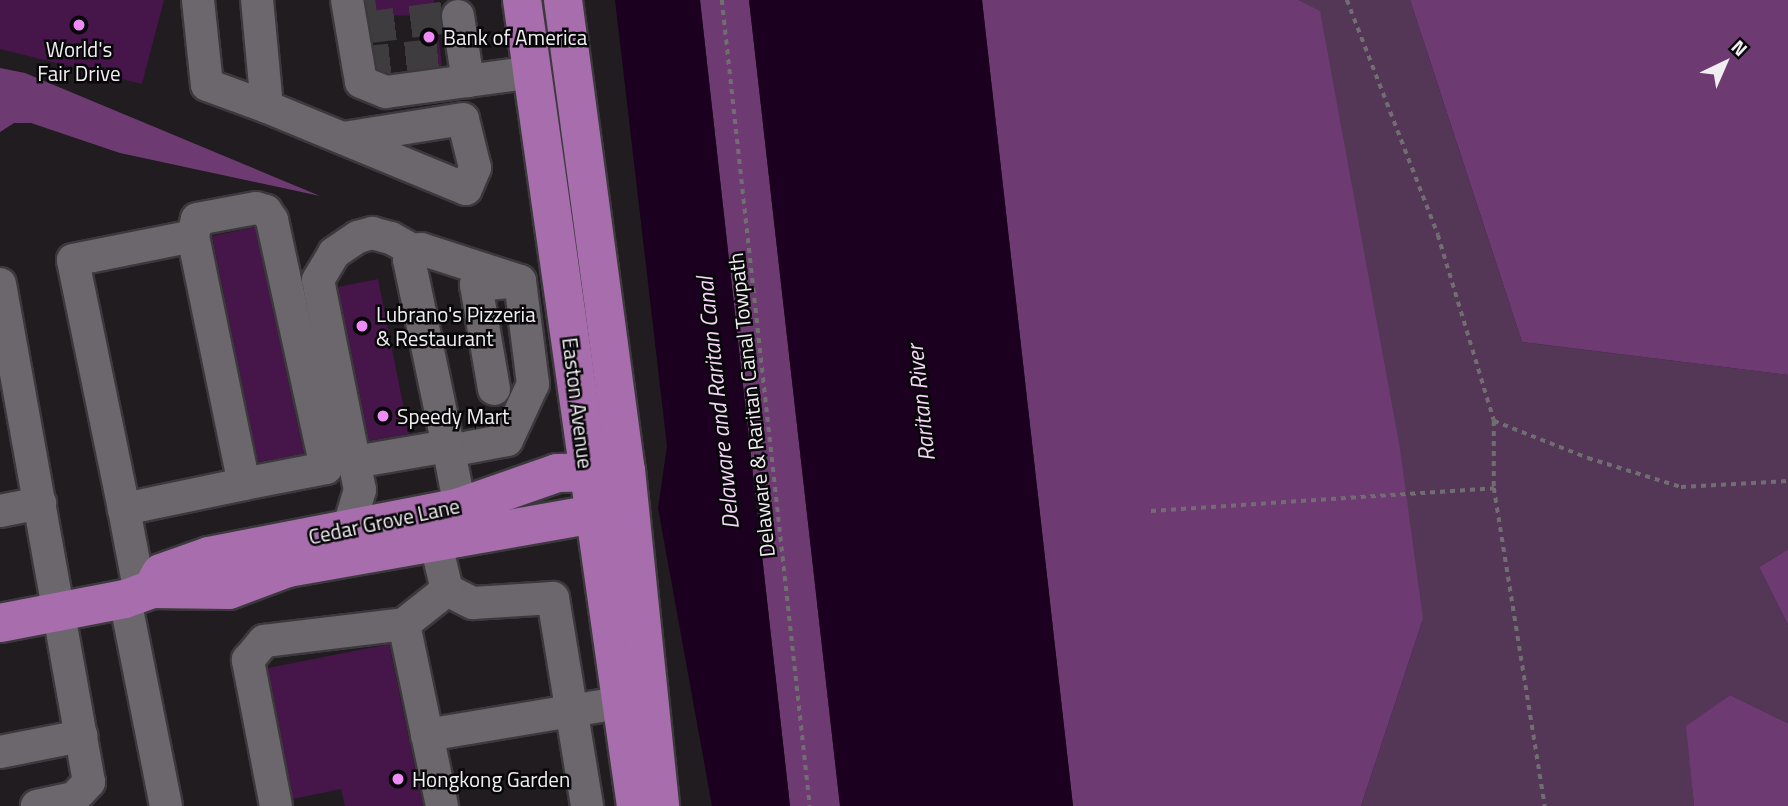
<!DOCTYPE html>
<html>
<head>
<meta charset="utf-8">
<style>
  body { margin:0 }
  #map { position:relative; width:1788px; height:806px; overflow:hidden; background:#201c20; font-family:"Titillium Web",sans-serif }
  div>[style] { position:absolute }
  .green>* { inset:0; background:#543757 }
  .forest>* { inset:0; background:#6d3b71 }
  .water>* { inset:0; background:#1c0020 }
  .building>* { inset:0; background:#46154a }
  .minor-tunnel>* { height:32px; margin-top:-16px; transform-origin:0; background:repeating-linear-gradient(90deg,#3f3c3f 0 32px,transparent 0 48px) }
  .path>* { height:3.5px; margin-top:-1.75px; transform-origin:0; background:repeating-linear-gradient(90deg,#716e71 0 5px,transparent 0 10px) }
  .roads { filter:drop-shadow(2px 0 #3c393d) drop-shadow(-2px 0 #3c393d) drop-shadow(0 2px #3c393d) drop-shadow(0 -2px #3c393d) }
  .minor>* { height:32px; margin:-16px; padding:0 16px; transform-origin:16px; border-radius:16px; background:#6c676c }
  .major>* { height:38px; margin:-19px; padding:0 19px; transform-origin:19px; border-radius:19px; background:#a76dac }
  .dots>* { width:19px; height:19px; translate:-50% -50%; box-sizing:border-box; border:4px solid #080709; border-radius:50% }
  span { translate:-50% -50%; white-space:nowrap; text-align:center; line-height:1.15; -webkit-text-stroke:5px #080709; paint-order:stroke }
  .poi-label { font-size:21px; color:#f1eef1 }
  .left { translate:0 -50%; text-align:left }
  .street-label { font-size:21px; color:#f1eef1 }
  .water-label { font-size:23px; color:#f4d6f6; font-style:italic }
  .north { position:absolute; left:1690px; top:28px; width:70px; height:70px; -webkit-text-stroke:5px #080709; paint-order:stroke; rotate:44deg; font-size:19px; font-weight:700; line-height:28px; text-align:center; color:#f1eef1 }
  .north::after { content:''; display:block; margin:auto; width:24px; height:32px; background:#f1eef1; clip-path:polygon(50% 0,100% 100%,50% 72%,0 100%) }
</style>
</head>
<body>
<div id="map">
  <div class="green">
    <i style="clip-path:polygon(1298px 0,1410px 0,1522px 342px,1788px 375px,1788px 549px,1759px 567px,1788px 625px,1788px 723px,1730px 695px,1687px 726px,1694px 806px,1361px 806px,1423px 619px)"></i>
  </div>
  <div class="forest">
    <i style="clip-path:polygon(700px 0,749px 0,840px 806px,790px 806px)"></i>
    <i style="clip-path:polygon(982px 0,1298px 0,1320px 11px,1400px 449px,1423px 619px,1361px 806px,1073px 806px)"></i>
    <i style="clip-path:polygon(1410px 0,1788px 0,1788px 375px,1522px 342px)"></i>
    <i style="clip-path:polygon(0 68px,25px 73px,320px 196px,120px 153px,31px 123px,14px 123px,0 132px)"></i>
    <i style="clip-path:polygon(1788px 549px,1788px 625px,1759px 567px)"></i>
    <i style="clip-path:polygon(1730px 695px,1788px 723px,1788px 806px,1694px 806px,1686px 726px)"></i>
  </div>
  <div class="water">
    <i style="clip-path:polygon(615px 0,700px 0,790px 806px,712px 806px,658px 508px,667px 446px)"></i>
    <i style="clip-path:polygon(749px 0,982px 0,1073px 806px,840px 806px)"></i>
  </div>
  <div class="building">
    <i style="clip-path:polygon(0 0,164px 0,142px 84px,0 49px)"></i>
    <i style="clip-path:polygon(368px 0,434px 0,442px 66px,425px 68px,417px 16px,368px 15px)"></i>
    <i style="clip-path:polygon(255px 227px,304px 454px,258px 462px,212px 236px)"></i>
    <i style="clip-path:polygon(378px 279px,409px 434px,369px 441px,338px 287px)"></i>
    <i style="clip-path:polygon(389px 644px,423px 806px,345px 806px,341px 789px,293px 799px,268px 668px)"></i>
  </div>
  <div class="minor-tunnel">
    <i style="left:359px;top:0;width:28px;rotate:82deg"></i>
    <i style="left:363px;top:28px;width:96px;rotate:-7.2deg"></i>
    <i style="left:358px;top:63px;width:107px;rotate:-5.9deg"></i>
  </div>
  <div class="path">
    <i style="left:722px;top:0;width:811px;rotate:83.77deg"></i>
    <i style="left:1347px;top:0;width:252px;rotate:68.8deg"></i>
    <i style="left:1438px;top:235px;width:194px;rotate:73.2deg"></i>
    <i style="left:1494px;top:421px;width:101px;rotate:21.5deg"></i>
    <i style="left:1588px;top:458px;width:97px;rotate:17.3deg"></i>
    <i style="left:1681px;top:487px;width:107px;rotate:-3.2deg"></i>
    <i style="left:1494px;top:421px;width:67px;rotate:90deg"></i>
    <i style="left:1494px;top:488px;width:322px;rotate:80.9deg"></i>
    <i style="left:1151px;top:511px;width:344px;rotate:-3.8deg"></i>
  </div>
  <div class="roads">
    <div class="minor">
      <i style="left:198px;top:0;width:85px;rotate:84deg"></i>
      <i style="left:207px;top:85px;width:64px;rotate:20.1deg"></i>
      <i style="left:267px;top:107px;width:107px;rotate:-95.3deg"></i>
      <i style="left:347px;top:0;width:83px;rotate:80.3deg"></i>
      <i style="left:361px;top:82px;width:27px;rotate:22deg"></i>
      <i style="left:386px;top:92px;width:148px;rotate:-7.7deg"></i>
      <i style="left:458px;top:16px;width:66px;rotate:81.3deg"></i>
      <i style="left:267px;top:107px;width:215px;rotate:22.4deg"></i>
      <i style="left:466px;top:189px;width:23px;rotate:-67deg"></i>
      <i style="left:475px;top:168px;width:50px;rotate:-103.8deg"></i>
      <i style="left:463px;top:119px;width:121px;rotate:171deg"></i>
      <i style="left:193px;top:236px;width:17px;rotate:-77deg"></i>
      <i style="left:197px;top:219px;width:60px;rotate:-10.6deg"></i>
      <i style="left:256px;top:208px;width:10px;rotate:17deg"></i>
      <i style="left:266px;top:211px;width:11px;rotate:56deg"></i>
      <i style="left:272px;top:220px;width:254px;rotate:77.7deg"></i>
      <i style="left:326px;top:468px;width:84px;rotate:169deg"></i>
      <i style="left:421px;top:249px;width:104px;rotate:17.9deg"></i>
      <i style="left:520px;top:281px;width:104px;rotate:82.8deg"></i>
      <i style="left:533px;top:384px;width:62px;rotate:114.9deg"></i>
      <i style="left:507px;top:440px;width:59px;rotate:169.3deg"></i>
      <i style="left:449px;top:451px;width:196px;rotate:-101.8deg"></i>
      <i style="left:409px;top:259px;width:10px;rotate:-66deg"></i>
      <i style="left:413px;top:250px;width:8px;rotate:-7deg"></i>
      <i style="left:0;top:284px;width:506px;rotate:79.87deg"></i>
      <i style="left:89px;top:782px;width:22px;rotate:133deg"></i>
      <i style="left:74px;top:798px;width:38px;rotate:168deg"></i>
      <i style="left:494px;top:389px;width:106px;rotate:-99.8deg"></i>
      <i style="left:476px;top:285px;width:36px;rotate:-5deg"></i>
      <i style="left:449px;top:451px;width:57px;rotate:78.9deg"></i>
      <i style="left:355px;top:462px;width:94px;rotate:-9.8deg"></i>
      <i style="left:124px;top:509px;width:254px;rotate:-101.6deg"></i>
      <i style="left:73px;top:260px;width:122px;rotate:-11.3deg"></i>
      <i style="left:193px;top:236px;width:253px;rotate:78.4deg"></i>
      <i style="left:244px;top:484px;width:123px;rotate:168.2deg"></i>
      <i style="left:124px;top:509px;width:86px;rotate:79.3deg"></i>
      <i style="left:0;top:511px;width:41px;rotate:-11.3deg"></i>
      <i style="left:348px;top:529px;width:41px;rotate:-72.9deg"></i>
      <i style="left:360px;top:490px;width:214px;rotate:-101.3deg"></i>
      <i style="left:318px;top:280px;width:31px;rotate:-59deg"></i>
      <i style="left:334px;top:253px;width:29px;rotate:-34deg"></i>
      <i style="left:358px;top:237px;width:15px;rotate:-16deg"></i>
      <i style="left:372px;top:233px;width:20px;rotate:15deg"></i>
      <i style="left:391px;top:238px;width:25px;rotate:29deg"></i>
      <i style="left:447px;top:590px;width:29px;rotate:27deg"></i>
      <i style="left:473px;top:603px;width:80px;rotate:-3.6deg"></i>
      <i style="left:553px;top:598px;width:211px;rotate:80.7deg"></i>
      <i style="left:125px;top:599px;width:211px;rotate:78.8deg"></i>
      <i style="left:404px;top:624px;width:186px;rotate:78.2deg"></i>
      <i style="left:427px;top:735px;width:195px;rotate:-9.5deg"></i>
      <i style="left:0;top:752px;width:83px;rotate:-11.2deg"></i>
      <i style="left:276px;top:806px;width:149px;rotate:-100.9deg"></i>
      <i style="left:248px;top:660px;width:25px;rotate:-50deg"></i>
      <i style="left:264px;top:641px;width:141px;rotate:-6.9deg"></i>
      <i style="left:404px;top:624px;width:55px;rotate:-38.3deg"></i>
      <i style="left:447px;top:590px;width:51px;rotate:-103.5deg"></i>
    </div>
    <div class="major">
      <i style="left:522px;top:0;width:814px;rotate:81.95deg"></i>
      <i style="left:563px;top:0;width:474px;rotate:82.4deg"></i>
      <i style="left:626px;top:470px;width:338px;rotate:84.2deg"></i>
      <i style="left:152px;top:589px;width:18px;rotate:-61deg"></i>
      <i style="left:161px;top:573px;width:51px;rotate:-19.5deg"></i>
      <i style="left:209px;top:556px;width:256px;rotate:-11deg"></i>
      <i style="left:460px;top:507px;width:103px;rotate:-19.3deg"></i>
      <i style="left:557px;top:473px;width:53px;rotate:-1.1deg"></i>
      <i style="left:0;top:623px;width:127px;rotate:-10.9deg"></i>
      <i style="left:125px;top:599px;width:29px;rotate:-20deg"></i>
      <i style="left:152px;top:589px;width:77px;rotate:0.7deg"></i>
      <i style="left:229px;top:590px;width:63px;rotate:-20.4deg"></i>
      <i style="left:288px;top:568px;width:335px;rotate:-10deg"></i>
    </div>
  </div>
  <div class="dots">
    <i style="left:79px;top:25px;background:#ef8bf7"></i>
    <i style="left:429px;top:37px;background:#ef8bf7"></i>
    <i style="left:362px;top:326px;background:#ef8bf7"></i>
    <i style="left:383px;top:416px;background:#ef8bf7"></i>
    <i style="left:398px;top:779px;background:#ef8bf7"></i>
  </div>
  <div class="poi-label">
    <span class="left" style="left:443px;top:37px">Bank of America</span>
    <span style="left:79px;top:61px">World's<br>Fair Drive</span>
    <span class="left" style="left:376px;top:326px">Lubrano's Pizzeria<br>&amp; Restaurant</span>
    <span class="left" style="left:397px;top:416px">Speedy Mart</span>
    <span class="left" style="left:412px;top:779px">Hongkong Garden</span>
  </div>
  <div class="street-label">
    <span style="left:578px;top:403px;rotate:83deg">Easton Avenue</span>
    <span style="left:751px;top:405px;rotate:-96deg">Delaware &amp; Raritan Canal Towpath</span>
    <span style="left:384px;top:521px;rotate:-12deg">Cedar Grove Lane</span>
  </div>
  <div class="water-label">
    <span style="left:718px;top:403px;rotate:-96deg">Delaware and Raritan Canal</span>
    <span style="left:921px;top:403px;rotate:-96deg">Raritan River</span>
  </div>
  <div class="north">N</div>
</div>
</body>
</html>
